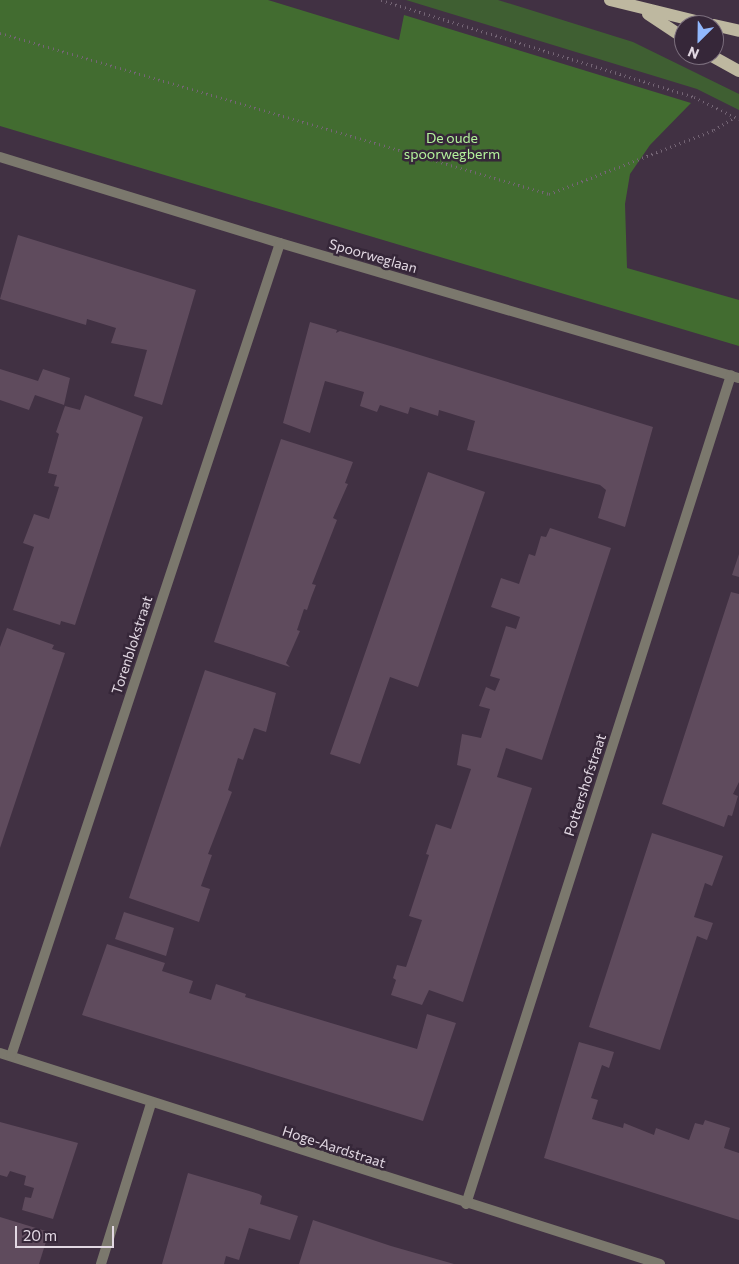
<!DOCTYPE html>
<html>
<head>
<meta charset="utf-8">
<style>
  body { margin:0 }
  #map { position:relative; width:739px; height:1264px; overflow:hidden; background:#413143; font-family:Commissioner,sans-serif }
  div>[style] { position:absolute }
  .green>* { inset:0; background:#3f5f32 }
  .forest>* { inset:0; background:#426c30 }
  .building>* { inset:0; background:#5f4b5d }
  .path>* { height:3px; margin-top:-1.5px; transform-origin:0; background:repeating-linear-gradient(90deg,#746575 0 1px,transparent 0 5px) }
  .minor>* { height:10px; margin:-5px; padding:0 5px; transform-origin:5px; border-radius:5px; background:#7b786d }
  .primary>* { height:12px; margin:-6px; padding:0 6px; transform-origin:6px; border-radius:6px; background:#beb8a0 }
  span { translate:-50% -50%; white-space:nowrap; text-align:center; line-height:1.15; -webkit-text-stroke:5px #362739; paint-order:stroke }
  .park-label { font-size:14px; color:#b4f39c }
  .street-label { font-size:14px; color:#e2d8e3 }
  .north { position:absolute; left:674px; top:15px; width:50px; height:50px; box-sizing:border-box; background:#362739; border:1px solid #7b6e7d; border-radius:50%; rotate:203deg; font-size:14px; font-weight:700; line-height:20px; text-align:center; color:#e2d8e3 }
  .north::after { content:''; display:block; margin:auto; width:18px; height:22px; background:#91b8fd; clip-path:polygon(50% 0,100% 100%,50% 72%,0 100%) }
  .scale { position:absolute; left:15px; top:1226px; width:99px; height:22px; box-sizing:border-box; border:2px solid #e2d8e3; border-top:0; padding-left:6px; font-size:15px; line-height:18px; white-space:nowrap; color:#e2d8e3; -webkit-text-stroke:4px #362739; paint-order:stroke }
</style>
</head>
<body>
<div id="map">
  <div class="green">
    <i style="clip-path:polygon(406px 0,498px 0,633px 42px,739px 94px,739px 110px,697px 89px)"></i>
  </div>
  <div class="forest">
    <i style="clip-path:polygon(0 0,268px 0,399px 40px,404px 15px,691px 103px,650px 145px,630px 174px,625px 204px,627px 268px,739px 300px,739px 346px,0 126px)"></i>
  </div>
  <div class="building">
    <i style="clip-path:polygon(18px 235px,196px 290px,162px 405px,134px 396px,147px 350px,111px 343px,116px 328px,87px 319px,86px 325px,0 299px)"></i>
    <i style="clip-path:polygon(310px 322px,337px 330px,336px 333px,340px 331px,397px 348px,653px 427px,625px 527px,598px 518px,606px 490px,600px 485px,467px 450px,475px 421px,439px 410px,438px 416px,410px 407px,408px 414px,380px 405px,377px 412px,360px 406px,364px 392px,325px 381px,310px 433px,283px 423px)"></i>
    <i style="clip-path:polygon(0 369px,38px 381px,43px 369px,70px 378px,64px 405px,35px 395px,29px 410px,0 400px)"></i>
    <i style="clip-path:polygon(85px 395px,143px 417px,75px 625px,61px 621px,60px 625px,13px 610px,34px 547px,23px 543px,34px 514px,49px 519px,59px 487px,54px 486px,57px 475px,48px 473px,59px 434px,56px 432px,65px 406px,80px 410px)"></i>
    <i style="clip-path:polygon(281px 439px,353px 462px,345px 483px,348px 484px,333px 518px,337px 520px,312px 584px,316px 585px,311px 598px,307px 610px,304px 609px,297px 630px,300px 631px,286px 663px,290px 667px,214px 642px)"></i>
    <i style="clip-path:polygon(428px 472px,485px 492px,418px 687px,390px 677px,360px 764px,330px 754px)"></i>
    <i style="clip-path:polygon(550px 528px,611px 548px,542px 760px,506px 748px,497px 777px,532px 788px,463px 1002px,429px 990px,422px 1005px,391px 995px,396px 980px,393px 978px,397px 965px,406px 967px,422px 920px,409px 916px,429px 855px,426px 854px,436px 824px,451px 829px,471px 769px,457px 765px,462px 734px,481px 738px,490px 709px,479px 706px,486px 687px,495px 691px,500px 679px,490px 676px,506px 626px,516px 629px,520px 617px,491px 607px,501px 578px,519px 584px,529px 554px,535px 556px,541px 536px,546px 537px)"></i>
    <i style="clip-path:polygon(739px 554px,739px 577px,732px 575px)"></i>
    <i style="clip-path:polygon(731px 592px,739px 594px,739px 782px,733px 794px,738px 796px,732px 816px,728px 815px,724px 827px,662px 804px)"></i>
    <i style="clip-path:polygon(7px 628px,54px 645px,52px 649px,65px 653px,0 848px,0 647px)"></i>
    <i style="clip-path:polygon(205px 670px,276px 693px,266px 732px,254px 728px,243px 760px,238px 758px,228px 790px,232px 792px,208px 854px,212px 855px,201px 886px,210px 889px,199px 922px,129px 898px)"></i>
    <i style="clip-path:polygon(652px 833px,723px 856px,712px 886px,705px 883px,694px 917px,713px 923px,707px 940px,697px 936px,660px 1050px,589px 1027px)"></i>
    <i style="clip-path:polygon(124px 912px,174px 928px,166px 956px,115px 939px)"></i>
    <i style="clip-path:polygon(107px 944px,165px 963px,162px 971px,193px 981px,189px 993px,211px 1000px,216px 984px,246px 994px,245px 997px,417px 1049px,427px 1014px,456px 1023px,423px 1121px,82px 1015px)"></i>
    <i style="clip-path:polygon(579px 1042px,614px 1052px,609px 1068px,602px 1065px,591px 1098px,598px 1100px,592px 1119px,623px 1128px,624px 1123px,654px 1135px,656px 1128px,689px 1140px,695px 1123px,703px 1125px,705px 1120px,730px 1128px,724px 1148px,739px 1153px,739px 1220px,544px 1158px)"></i>
    <i style="clip-path:polygon(0 1122px,78px 1143px,53px 1219px,22px 1210px,25px 1197px,31px 1198px,34px 1188px,24px 1185px,26px 1176px,10px 1171px,7px 1177px,0 1175px)"></i>
    <i style="clip-path:polygon(188px 1173px,259px 1194px,262px 1196px,260px 1204px,298px 1216px,290px 1240px,249px 1228px,239px 1260px,226px 1256px,224px 1264px,162px 1264px)"></i>
    <i style="clip-path:polygon(0 1217px,49px 1232px,39px 1264px,0 1264px)"></i>
    <i style="clip-path:polygon(313px 1220px,391px 1246px,454px 1264px,299px 1264px)"></i>
  </div>
  <div class="path">
    <i style="left:381px;top:0;width:328px;rotate:17.2deg"></i>
    <i style="left:694px;top:97px;width:50px;rotate:26.1deg"></i>
    <i style="left:0;top:33px;width:572px;rotate:16.34deg"></i>
    <i style="left:549px;top:194px;width:177px;rotate:-21.2deg"></i>
    <i style="left:714px;top:130px;width:25px;rotate:-32deg"></i>
  </div>
  <div class="minor">
    <i style="left:0;top:157px;width:293px;rotate:17.1deg"></i>
    <i style="left:280px;top:243px;width:478px;rotate:16.4deg"></i>
    <i style="left:0;top:1053px;width:693px;rotate:17.73deg"></i>
    <i style="left:11px;top:1056px;width:856px;rotate:-71.69deg"></i>
    <i style="left:466px;top:1204px;width:870px;rotate:-72.27deg"></i>
    <i style="left:101px;top:1264px;width:169px;rotate:-72.7deg"></i>
  </div>
  <div class="primary">
    <i style="left:610px;top:0;width:105px;rotate:13.8deg"></i>
    <i style="left:648px;top:14px;width:43px;rotate:33.7deg"></i>
    <i style="left:714px;top:25px;width:26px;rotate:13deg"></i>
    <i style="left:710px;top:55px;width:33px;rotate:29deg"></i>
  </div>
  <div class="park-label">
    <span style="left:452px;top:146px">De oude<br>spoorwegberm</span>
  </div>
  <div class="street-label">
    <span style="left:373px;top:256px;rotate:16deg">Spoorweglaan</span>
    <span style="left:132px;top:645px;rotate:-72deg">Torenblokstraat</span>
    <span style="left:585px;top:785px;rotate:-72deg">Pottershofstraat</span>
    <span style="left:334px;top:1147px;rotate:18deg">Hoge-Aardstraat</span>
  </div>
  <div class="north">N</div>
  <div class="scale">20 m</div>
</div>
</body>
</html>
